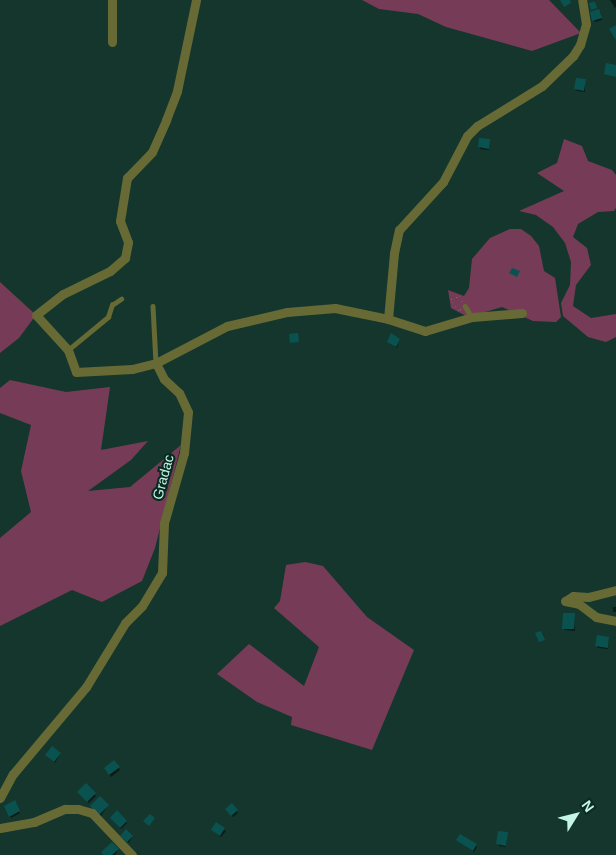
<!DOCTYPE html>
<html>
<head>
<meta charset="utf-8">
<style>
  body { margin:0 }
  #map { position:relative; width:616px; height:855px; overflow:hidden; background:#14362c; font-family:Arial,sans-serif }
  div>[style] { position:absolute }
  .green>* { inset:0; background:#763c57 }
  .shadow>* { inset:0; background:#0007 }
  .building>* { inset:0; background:#0a5250 }
  .path>* { height:1px; margin-top:-0.5px; transform-origin:0; background:repeating-linear-gradient(90deg,#5c8478 0 1px,transparent 0 5px) }
  .service>* { height:4.5px; margin:-2.25px; padding:0 2.25px; transform-origin:2.25px; border-radius:2.25px; background:#676a34 }
  .minor>* { height:9px; margin:-4.5px; padding:0 4.5px; transform-origin:4.5px; border-radius:4.5px; background:#676a34 }
  span { translate:-50% -50%; white-space:nowrap; text-align:center; line-height:1.15; -webkit-text-stroke:4.5px #092b22; paint-order:stroke }
  .street-label { font-size:14px; color:#c5f5e5 }
  .north { position:absolute; left:551px; top:790px; width:50px; height:50px; -webkit-text-stroke:4px #092b22; paint-order:stroke; rotate:54deg; font-size:14px; font-weight:700; line-height:20px; text-align:center; color:#c5f5e5 }
  .north::after { content:''; display:block; margin:auto; width:18px; height:22px; background:#c5f5e5; clip-path:polygon(50% 0,100% 100%,50% 72%,0 100%) }
</style>
</head>
<body>
<div id="map">
  <div class="green">
    <i style="clip-path:polygon(362px 0,549px 0,581px 33px,532px 51px,446px 27px,418px 14px,379px 9px)"></i>
    <i style="clip-path:polygon(564px 139px,582px 146px,588px 161px,612px 170px,616px 175px,616px 208px,614px 211px,598px 212px,578px 224px,573px 237px,587px 248px,591px 265px,576px 285px,573px 306px,591px 318px,616px 314px,616px 337px,606px 342px,588px 337px,563px 316px,561px 303px,570px 285px,571px 262px,565px 243px,553px 227px,536px 215px,519px 211px,564px 191px,537px 173px,557px 163px)"></i>
    <i style="clip-path:polygon(510px 229px,521px 229px,531px 236px,539px 246px,544px 271px,555px 278px,561px 317px,556px 322px,533px 321px,502px 307px,468px 317px,451px 308px,448px 290px,464px 296px,469px 288px,472px 259px,490px 238px)"></i>
    <i style="clip-path:polygon(0 282px,36px 315px,19px 338px,0 353px)"></i>
    <i style="clip-path:polygon(10px 380px,66px 392px,110px 387px,101px 450px,148px 441px,131px 460px,88px 491px,130px 487px,181px 445px,155px 548px,142px 581px,102px 602px,72px 590px,0 626px,0 538px,31px 512px,21px 471px,31px 425px,0 413px,0 388px)"></i>
    <i style="clip-path:polygon(305px 562px,323px 566px,367px 617px,414px 650px,372px 750px,291px 725px,292px 717px,257px 702px,217px 674px,249px 644px,304px 686px,319px 647px,274px 608px,280px 601px,286px 565px)"></i>
  </div>
  <div class="shadow">
    <i style="clip-path:polygon(610px 0,616px 0,616px 7px,615px 8px)"></i>
    <i style="clip-path:polygon(600px 12px,602px 20px,595px 22px,594px 20px)"></i>
    <i style="clip-path:polygon(585px 81px,585px 92px,577px 91px,575px 89px)"></i>
    <i style="clip-path:polygon(480px 139px,489px 141px,489px 150px,480px 149px)"></i>
    <i style="clip-path:polygon(399px 339px,397px 348px,388px 342px)"></i>
    <i style="clip-path:polygon(613px 607px,616px 607px,616px 612px,613px 612px)"></i>
    <i style="clip-path:polygon(574px 614px,575px 631px,565px 630px,563px 628px)"></i>
    <i style="clip-path:polygon(609px 638px,608px 649px,598px 648px,597px 646px)"></i>
    <i style="clip-path:polygon(60px 754px,55px 763px,47px 756px)"></i>
    <i style="clip-path:polygon(114px 762px,120px 770px,111px 777px,105px 769px)"></i>
    <i style="clip-path:polygon(86px 785px,96px 796px,89px 803px,79px 794px)"></i>
    <i style="clip-path:polygon(14px 802px,20px 813px,11px 818px,5px 807px)"></i>
    <i style="clip-path:polygon(108px 805px,101px 816px,93px 808px)"></i>
    <i style="clip-path:polygon(232px 805px,238px 813px,233px 817px,228px 812px)"></i>
    <i style="clip-path:polygon(112px 820px,126px 821px,127px 823px,121px 829px)"></i>
    <i style="clip-path:polygon(216px 824px,226px 831px,221px 837px,212px 830px)"></i>
    <i style="clip-path:polygon(507px 834px,506px 847px,499px 846px,498px 844px)"></i>
    <i style="clip-path:polygon(132px 837px,129px 843px,123px 838px)"></i>
    <i style="clip-path:polygon(458px 840px,476px 845px,477px 847px,474px 852px)"></i>
    <i style="clip-path:polygon(118px 850px,115px 855px,104px 855px)"></i>
  </div>
  <div class="building">
    <i style="clip-path:polygon(560px 0,570px 0,571px 3px,564px 7px)"></i>
    <i style="clip-path:polygon(595px 2px,597px 8px,591px 10px,589px 3px)"></i>
    <i style="clip-path:polygon(599px 9px,602px 18px,592px 21px,590px 12px)"></i>
    <i style="clip-path:polygon(616px 25px,616px 40px,609px 29px)"></i>
    <i style="clip-path:polygon(606px 63px,616px 65px,616px 77px,604px 74px)"></i>
    <i style="clip-path:polygon(576px 78px,586px 79px,584px 91px,574px 89px)"></i>
    <i style="clip-path:polygon(479px 138px,490px 139px,489px 149px,478px 147px)"></i>
    <i style="clip-path:polygon(512px 268px,520px 271px,517px 277px,509px 273px)"></i>
    <i style="clip-path:polygon(298px 333px,299px 342px,290px 343px,289px 334px)"></i>
    <i style="clip-path:polygon(391px 333px,400px 339px,396px 347px,387px 342px)"></i>
    <i style="clip-path:polygon(563px 613px,575px 613px,574px 629px,562px 629px)"></i>
    <i style="clip-path:polygon(541px 631px,545px 640px,539px 642px,535px 633px)"></i>
    <i style="clip-path:polygon(597px 635px,609px 637px,608px 648px,595px 646px)"></i>
    <i style="clip-path:polygon(52px 746px,61px 753px,54px 762px,45px 755px)"></i>
    <i style="clip-path:polygon(114px 760px,120px 767px,109px 775px,104px 768px)"></i>
    <i style="clip-path:polygon(86px 783px,96px 793px,87px 802px,77px 792px)"></i>
    <i style="clip-path:polygon(100px 796px,109px 805px,99px 815px,90px 806px)"></i>
    <i style="clip-path:polygon(15px 800px,20px 811px,9px 817px,4px 806px)"></i>
    <i style="clip-path:polygon(232px 803px,238px 810px,231px 816px,225px 809px)"></i>
    <i style="clip-path:polygon(117px 810px,127px 821px,120px 828px,110px 818px)"></i>
    <i style="clip-path:polygon(150px 814px,155px 818px,149px 826px,143px 821px)"></i>
    <i style="clip-path:polygon(216px 822px,225px 828px,220px 836px,211px 830px)"></i>
    <i style="clip-path:polygon(126px 829px,133px 836px,127px 842px,120px 836px)"></i>
    <i style="clip-path:polygon(498px 831px,508px 832px,506px 846px,496px 844px)"></i>
    <i style="clip-path:polygon(460px 834px,477px 844px,473px 851px,456px 840px)"></i>
    <i style="clip-path:polygon(112px 842px,119px 849px,112px 855px,103px 855px,101px 852px)"></i>
  </div>
  <div class="path">
    <i style="left:459px;top:296px;width:12px;rotate:59deg"></i>
    <i style="left:465px;top:306px;width:7px;rotate:146deg"></i>
    <i style="left:459px;top:310px;width:14px;rotate:-126deg"></i>
    <i style="left:451px;top:299px;width:9px;rotate:-21deg"></i>
  </div>
  <div class="service">
    <i style="left:153px;top:306px;width:57px;rotate:87deg"></i>
    <i style="left:465px;top:306px;width:13px;rotate:58deg"></i>
    <i style="left:68px;top:350px;width:52px;rotate:-39.5deg"></i>
    <i style="left:108px;top:317px;width:13px;rotate:-72deg"></i>
    <i style="left:112px;top:305px;width:11px;rotate:-34deg"></i>
  </div>
  <div class="minor">
    <i style="left:112px;top:0;width:42px;rotate:90deg"></i>
    <i style="left:522px;top:313px;width:50px;rotate:175.4deg"></i>
    <i style="left:472px;top:317px;width:49px;rotate:163.4deg"></i>
    <i style="left:425px;top:331px;width:39px;rotate:-162deg"></i>
    <i style="left:388px;top:319px;width:66px;rotate:-84.8deg"></i>
    <i style="left:394px;top:253px;width:24px;rotate:-78deg"></i>
    <i style="left:399px;top:230px;width:65px;rotate:-47.5deg"></i>
    <i style="left:443px;top:182px;width:52px;rotate:-62.4deg"></i>
    <i style="left:467px;top:136px;width:14px;rotate:-45deg"></i>
    <i style="left:477px;top:126px;width:76px;rotate:-31.6deg"></i>
    <i style="left:542px;top:86px;width:43px;rotate:-44.1deg"></i>
    <i style="left:573px;top:56px;width:13px;rotate:-58deg"></i>
    <i style="left:580px;top:45px;width:22px;rotate:-74deg"></i>
    <i style="left:586px;top:24px;width:24px;rotate:-99deg"></i>
    <i style="left:156px;top:363px;width:25px;rotate:166deg"></i>
    <i style="left:132px;top:369px;width:56px;rotate:176.9deg"></i>
    <i style="left:76px;top:372px;width:23px;rotate:-110deg"></i>
    <i style="left:68px;top:350px;width:47px;rotate:-132.4deg"></i>
    <i style="left:36px;top:315px;width:34px;rotate:-38deg"></i>
    <i style="left:63px;top:294px;width:52px;rotate:-26.1deg"></i>
    <i style="left:110px;top:271px;width:20px;rotate:-41deg"></i>
    <i style="left:125px;top:258px;width:16px;rotate:-79deg"></i>
    <i style="left:128px;top:242px;width:22px;rotate:-111deg"></i>
    <i style="left:120px;top:221px;width:44px;rotate:-80.8deg"></i>
    <i style="left:127px;top:178px;width:36px;rotate:-46deg"></i>
    <i style="left:152px;top:152px;width:35px;rotate:-66deg"></i>
    <i style="left:166px;top:120px;width:31px;rotate:-69deg"></i>
    <i style="left:177px;top:91px;width:93px;rotate:-78.2deg"></i>
    <i style="left:616px;top:590px;width:29px;rotate:166deg"></i>
    <i style="left:588px;top:597px;width:15px;rotate:-176deg"></i>
    <i style="left:573px;top:596px;width:9px;rotate:148deg"></i>
    <i style="left:565px;top:601px;width:14px;rotate:12deg"></i>
    <i style="left:579px;top:604px;width:21px;rotate:37deg"></i>
    <i style="left:596px;top:617px;width:20px;rotate:11deg"></i>
    <i style="left:0;top:798px;width:27px;rotate:-62deg"></i>
    <i style="left:13px;top:774px;width:114px;rotate:-50deg"></i>
    <i style="left:86px;top:687px;width:75px;rotate:-58.6deg"></i>
    <i style="left:125px;top:623px;width:24px;rotate:-45deg"></i>
    <i style="left:142px;top:606px;width:39px;rotate:-59deg"></i>
    <i style="left:162px;top:573px;width:50px;rotate:-87.7deg"></i>
    <i style="left:164px;top:523px;width:73px;rotate:-74.1deg"></i>
    <i style="left:184px;top:453px;width:41px;rotate:-84.4deg"></i>
    <i style="left:188px;top:412px;width:21px;rotate:-115deg"></i>
    <i style="left:179px;top:393px;width:21px;rotate:-137deg"></i>
    <i style="left:164px;top:379px;width:18px;rotate:-117deg"></i>
    <i style="left:156px;top:363px;width:80px;rotate:-27.5deg"></i>
    <i style="left:227px;top:326px;width:62px;rotate:-13.1deg"></i>
    <i style="left:287px;top:312px;width:48px;rotate:-4.8deg"></i>
    <i style="left:335px;top:308px;width:54px;rotate:11.7deg"></i>
    <i style="left:0;top:828px;width:35px;rotate:-10deg"></i>
    <i style="left:34px;top:822px;width:34px;rotate:-23deg"></i>
    <i style="left:65px;top:809px;width:13px"></i>
    <i style="left:78px;top:809px;width:15px;rotate:16deg"></i>
    <i style="left:92px;top:813px;width:58px;rotate:46.4deg"></i>
  </div>
  <div class="street-label">
    <span style="left:163px;top:477px;rotate:-75deg">Gradac</span>
  </div>
  <div class="north">N</div>
</div>
</body>
</html>
